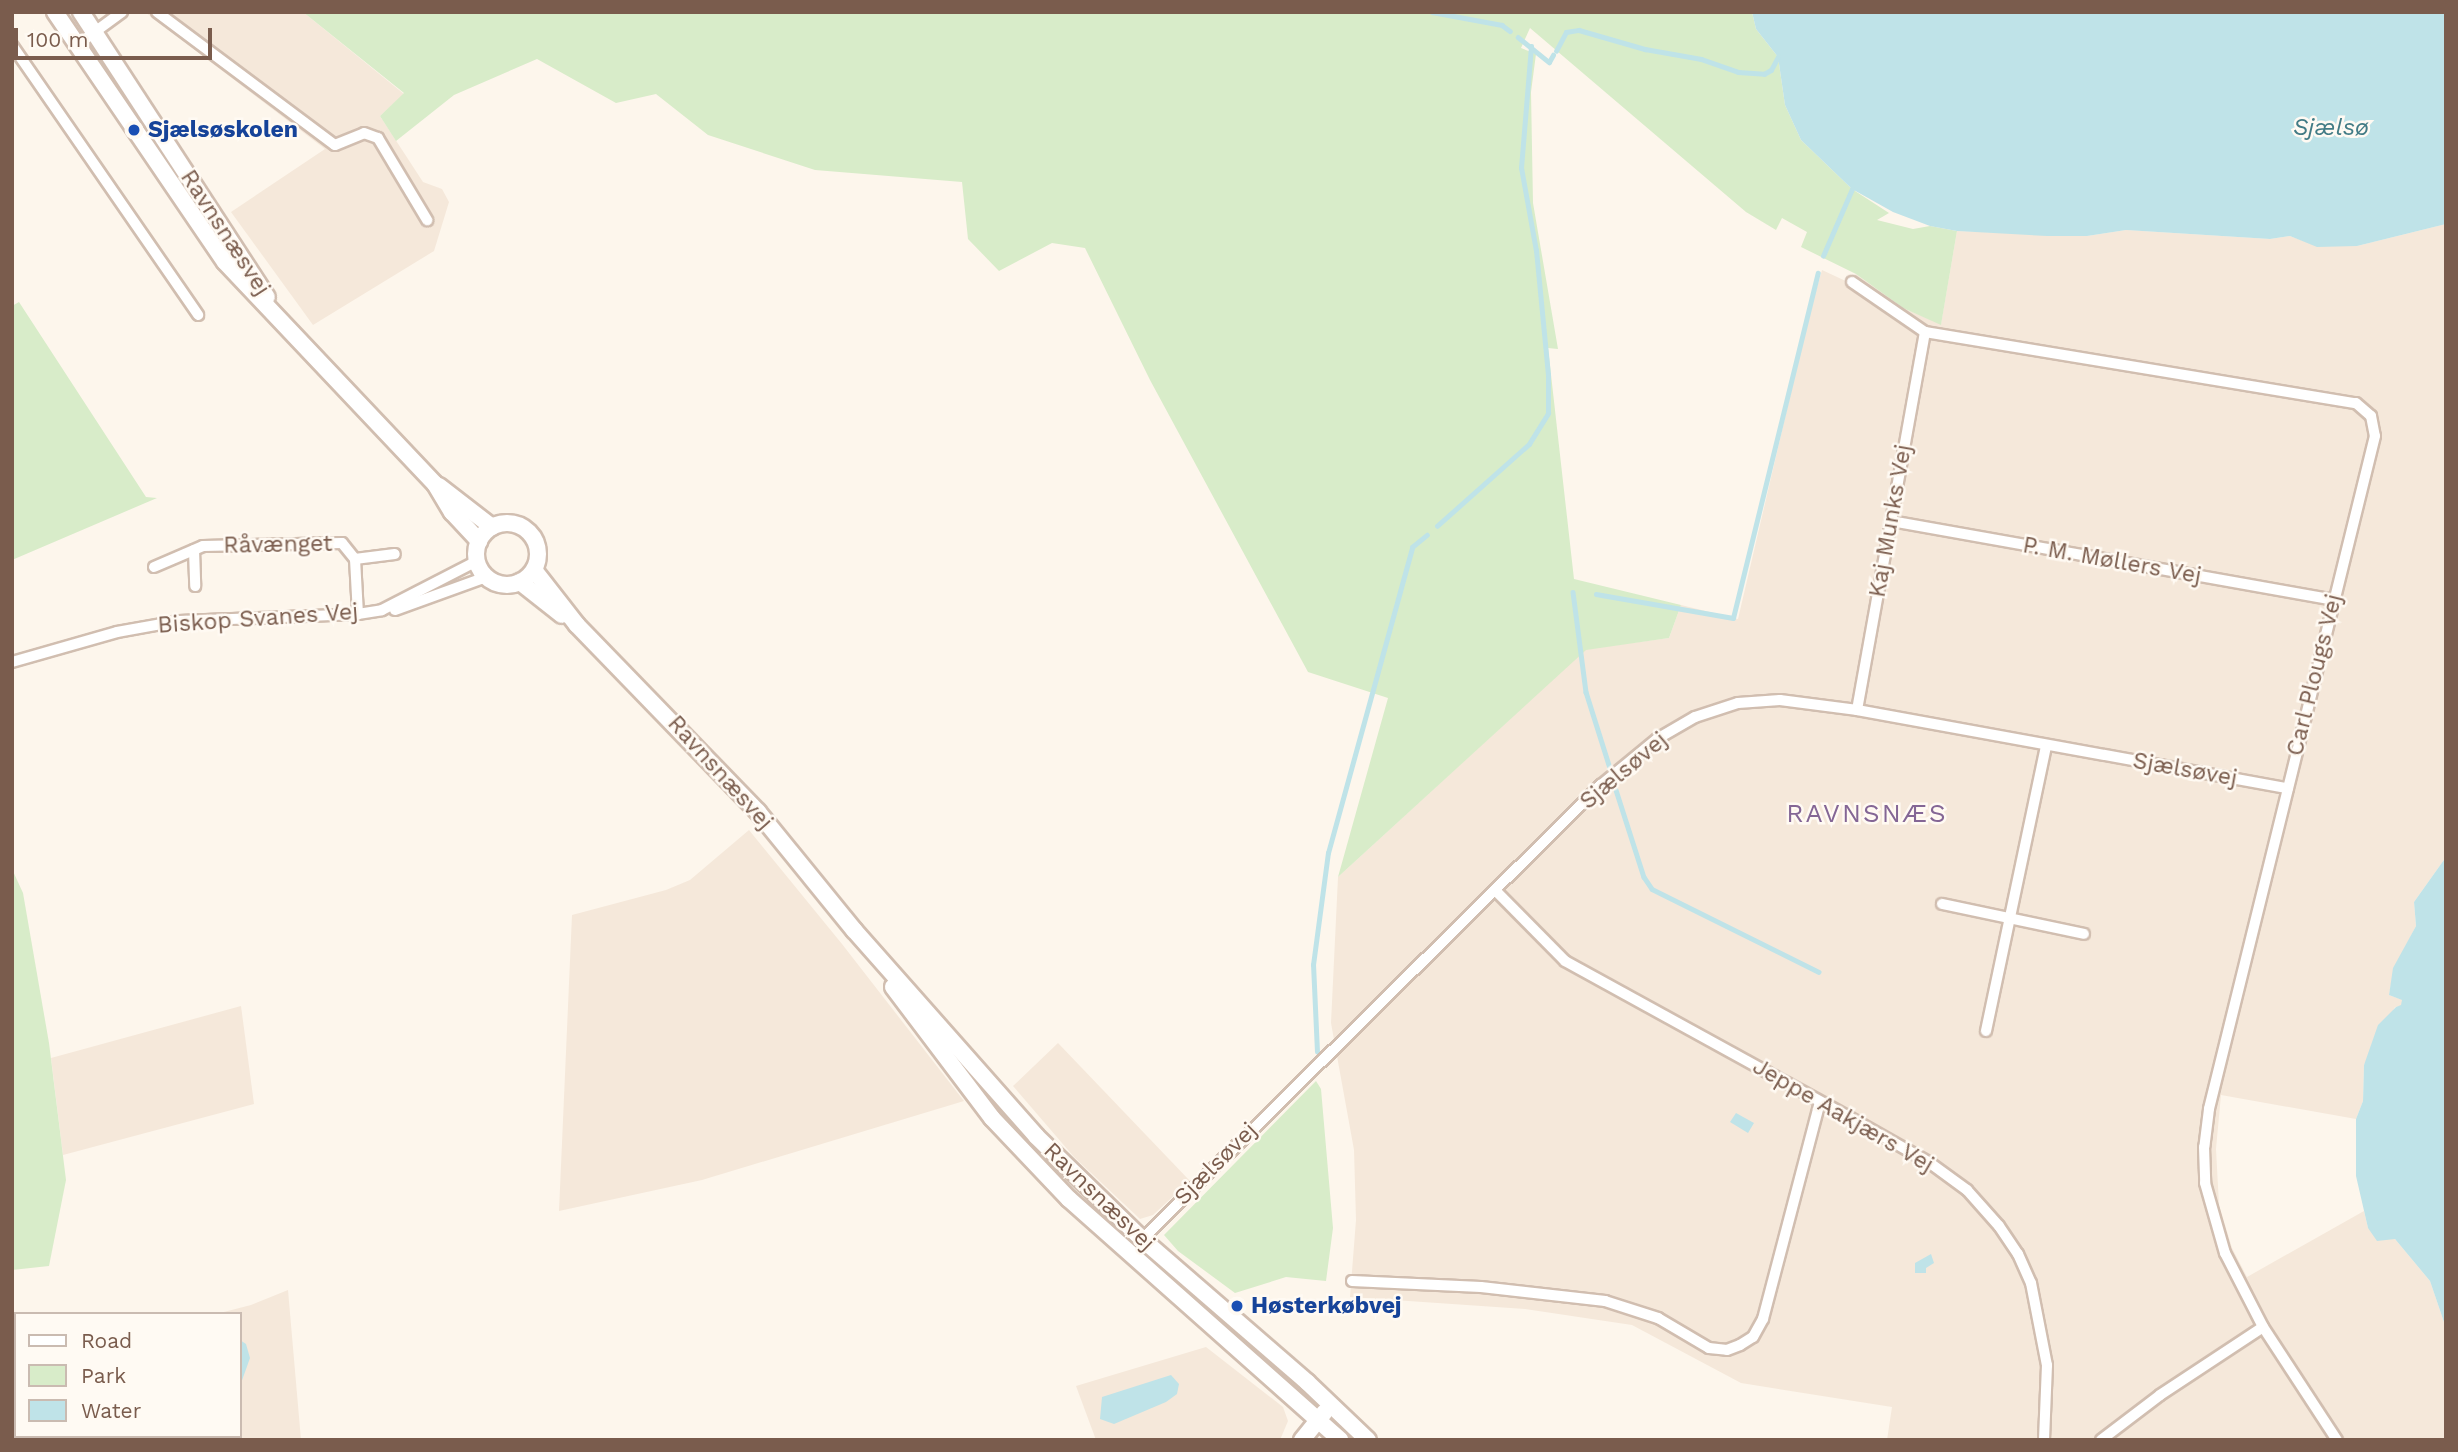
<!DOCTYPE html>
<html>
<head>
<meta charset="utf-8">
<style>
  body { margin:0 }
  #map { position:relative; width:2458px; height:1452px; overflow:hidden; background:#fdf6ec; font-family:"Work Sans",sans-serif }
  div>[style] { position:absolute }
  .residential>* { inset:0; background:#f5e8da }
  .green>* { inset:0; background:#d8ecc9 }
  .water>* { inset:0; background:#bfe3e8 }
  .stream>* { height:4.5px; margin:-2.25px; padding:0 2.25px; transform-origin:2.25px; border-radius:2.25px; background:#bfe3e8 }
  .roads { filter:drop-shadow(2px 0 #d1beb0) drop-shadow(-2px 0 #d1beb0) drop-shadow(0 2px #d1beb0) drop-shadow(0 -2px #d1beb0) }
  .street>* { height:10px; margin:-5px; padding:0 5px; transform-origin:5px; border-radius:5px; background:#fff }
  .secondary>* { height:16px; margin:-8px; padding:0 8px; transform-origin:8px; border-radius:8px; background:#fff }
  .secondary>.ring { margin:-8px; padding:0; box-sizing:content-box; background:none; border:16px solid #fff; border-radius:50% }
  .dots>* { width:19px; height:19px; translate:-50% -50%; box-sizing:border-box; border:4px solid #fffaf3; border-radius:50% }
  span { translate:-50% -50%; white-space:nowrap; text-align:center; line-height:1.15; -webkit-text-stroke:5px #fffaf3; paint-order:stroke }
  .transit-label { font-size:23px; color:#164399; font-weight:700 }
  .left { translate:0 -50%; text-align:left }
  .street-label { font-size:23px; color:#7a5c4d }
  .water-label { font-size:24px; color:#437c86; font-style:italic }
  .quarter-label { font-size:26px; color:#846695; letter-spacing:2px }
  .frame { position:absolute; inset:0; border:14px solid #7a5c4d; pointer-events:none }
  .legend { position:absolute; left:14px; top:1312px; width:228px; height:126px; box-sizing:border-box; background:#fffaf3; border:2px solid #cabbb1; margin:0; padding:9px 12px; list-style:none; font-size:21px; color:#7a5c4d }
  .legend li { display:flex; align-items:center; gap:14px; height:35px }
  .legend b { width:35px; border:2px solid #cabbb1 }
  .scale { position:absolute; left:14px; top:28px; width:198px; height:32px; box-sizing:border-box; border:4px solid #7a5c4d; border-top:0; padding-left:9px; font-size:21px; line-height:24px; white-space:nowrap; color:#7a5c4d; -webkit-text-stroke:5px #fffaf3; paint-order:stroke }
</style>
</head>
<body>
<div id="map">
  <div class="residential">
    <i style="clip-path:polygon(145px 12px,303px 12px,404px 94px,380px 116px,423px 182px,442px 189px,449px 202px,434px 251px,313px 325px,231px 212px,325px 149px)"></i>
    <i style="clip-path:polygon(2446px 224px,2446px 857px,2414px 902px,2416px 926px,2394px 968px,2389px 995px,2403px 1000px,2401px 1006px,2395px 1007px,2364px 1065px,2363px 1101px,2356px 1119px,2221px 1095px,2216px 1149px,2219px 1205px,2232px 1248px,2247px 1277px,2364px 1211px,2368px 1228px,2395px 1239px,2430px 1281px,2446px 1328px,2446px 1440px,1887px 1440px,1892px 1407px,1741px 1383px,1632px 1325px,1525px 1309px,1350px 1297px,1356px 1220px,1354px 1150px,1331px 1023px,1338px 877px,1586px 649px,1669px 638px,1681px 605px,1738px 619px,1809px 315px,1822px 270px,1850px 283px,1856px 274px,1903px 308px,1941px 324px,1957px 231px,2087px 236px,2126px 230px,2270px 239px,2290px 236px,2317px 246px,2357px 246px)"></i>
    <i style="clip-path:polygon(749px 830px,842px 944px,964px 1101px,702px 1180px,559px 1211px,572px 915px,666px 890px,690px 880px)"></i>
    <i style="clip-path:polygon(241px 1006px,254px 1104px,63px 1155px,51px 1058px)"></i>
    <i style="clip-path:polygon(1058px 1043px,1190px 1181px,1153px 1215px,1140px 1219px,1074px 1157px,1013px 1086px)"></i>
    <i style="clip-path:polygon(288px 1290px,301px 1440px,58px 1440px,57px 1436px,240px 1436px,240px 1314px,216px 1314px,251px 1305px)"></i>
    <i style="clip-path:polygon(1206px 1347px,1283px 1407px,1288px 1421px,1280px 1440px,1096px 1440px,1076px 1386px)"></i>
  </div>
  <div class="green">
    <i style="clip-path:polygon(303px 12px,1752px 12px,1756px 29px,1778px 57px,1785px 105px,1801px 140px,1852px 189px,1889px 213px,1877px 220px,1913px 229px,1930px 226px,1957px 231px,1941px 325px,1903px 308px,1856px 274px,1801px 247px,1807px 232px,1782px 218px,1776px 230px,1746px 212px,1530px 28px,1521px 48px,1536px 54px,1531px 92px,1533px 203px,1558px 349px,1548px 348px,1574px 579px,1681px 605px,1669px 638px,1586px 650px,1338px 877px,1388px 698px,1308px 672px,1150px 380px,1085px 248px,1052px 243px,999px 271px,968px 239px,962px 182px,815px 170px,708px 135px,656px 94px,616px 103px,537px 59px,454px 95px,396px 141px,380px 116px,404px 93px)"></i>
    <i style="clip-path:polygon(19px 302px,146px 497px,157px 498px,12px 560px,12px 306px)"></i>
    <i style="clip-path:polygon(12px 869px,23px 893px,49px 1043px,66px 1180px,49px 1266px,12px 1270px)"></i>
    <i style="clip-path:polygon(1316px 1081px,1321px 1089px,1333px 1228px,1326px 1281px,1286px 1277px,1235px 1293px,1178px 1251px,1164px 1235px)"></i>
  </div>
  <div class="water">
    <i style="clip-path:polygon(1752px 12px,2446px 12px,2446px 224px,2357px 246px,2317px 247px,2290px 236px,2270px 239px,2126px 230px,2087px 236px,2047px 236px,1957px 231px,1930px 226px,1893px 212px,1852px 189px,1801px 140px,1785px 105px,1778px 57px,1756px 29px)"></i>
    <i style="clip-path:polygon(2446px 857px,2446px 1328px,2430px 1281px,2395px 1239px,2377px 1241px,2368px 1228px,2356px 1176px,2356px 1119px,2363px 1101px,2364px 1065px,2378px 1025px,2396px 1007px,2401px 1005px,2402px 1000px,2389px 995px,2393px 968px,2416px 926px,2414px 902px)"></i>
    <i style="clip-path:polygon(1736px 1113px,1754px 1123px,1748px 1133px,1730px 1122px)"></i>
    <i style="clip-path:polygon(1931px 1254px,1934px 1263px,1926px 1268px,1926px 1273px,1915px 1273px,1915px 1263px)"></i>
    <i style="clip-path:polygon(240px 1340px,246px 1344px,250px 1358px,240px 1386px)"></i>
    <i style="clip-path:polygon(1171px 1375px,1179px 1384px,1177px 1394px,1166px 1402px,1114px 1424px,1100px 1419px,1102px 1397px)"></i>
  </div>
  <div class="stream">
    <i style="left:1432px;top:12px;width:71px;rotate:10.5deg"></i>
    <i style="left:1502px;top:25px;width:10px;rotate:37deg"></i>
    <i style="left:1518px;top:37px;width:40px;rotate:39deg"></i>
    <i style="left:1549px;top:62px;width:8px;rotate:-60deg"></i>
    <i style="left:1556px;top:51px;width:21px;rotate:-62deg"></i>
    <i style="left:1566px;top:32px;width:13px;rotate:-9deg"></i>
    <i style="left:1579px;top:30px;width:69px;rotate:16.1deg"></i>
    <i style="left:1645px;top:49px;width:57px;rotate:10.1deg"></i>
    <i style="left:1701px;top:59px;width:39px;rotate:19deg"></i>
    <i style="left:1738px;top:72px;width:26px;rotate:4deg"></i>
    <i style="left:1764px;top:74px;width:8px;rotate:-30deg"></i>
    <i style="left:1771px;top:70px;width:15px;rotate:-62deg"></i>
    <i style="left:1823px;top:256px;width:73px;rotate:-66.6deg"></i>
    <i style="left:1437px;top:526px;width:123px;rotate:-41.7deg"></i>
    <i style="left:1529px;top:444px;width:36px;rotate:-58deg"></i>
    <i style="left:1548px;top:413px;width:38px;rotate:-90deg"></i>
    <i style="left:1548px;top:375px;width:125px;rotate:-95.5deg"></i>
    <i style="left:1536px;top:251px;width:84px;rotate:-100.2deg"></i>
    <i style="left:1521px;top:168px;width:122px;rotate:-85.3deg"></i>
    <i style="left:1573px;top:592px;width:101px;rotate:82.6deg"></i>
    <i style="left:1586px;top:692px;width:80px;rotate:72.5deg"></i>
    <i style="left:1596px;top:594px;width:139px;rotate:9.9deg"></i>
    <i style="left:1733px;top:618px;width:355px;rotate:-76.2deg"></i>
    <i style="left:1616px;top:790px;width:91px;rotate:72.2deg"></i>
    <i style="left:1644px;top:877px;width:14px;rotate:56deg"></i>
    <i style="left:1652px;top:889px;width:186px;rotate:26.4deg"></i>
    <i style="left:1317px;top:1052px;width:87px;rotate:-92.6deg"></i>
    <i style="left:1313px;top:965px;width:113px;rotate:-82.4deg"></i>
    <i style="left:1328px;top:853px;width:317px;rotate:-74.6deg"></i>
    <i style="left:1412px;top:547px;width:19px;rotate:-39deg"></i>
  </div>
  <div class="roads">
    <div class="street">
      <i style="left:157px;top:12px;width:222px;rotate:36.8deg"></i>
      <i style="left:335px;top:145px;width:31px;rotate:-22deg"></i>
      <i style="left:364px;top:133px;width:15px;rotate:20deg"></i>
      <i style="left:378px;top:138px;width:96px;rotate:59.1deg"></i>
      <i style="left:12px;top:45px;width:328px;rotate:55.4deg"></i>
      <i style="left:77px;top:45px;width:56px;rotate:-36.3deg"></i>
      <i style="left:1852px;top:282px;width:88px;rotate:34.4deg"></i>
      <i style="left:1925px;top:332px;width:437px;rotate:9.4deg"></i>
      <i style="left:2356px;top:403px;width:20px;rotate:41deg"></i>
      <i style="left:2371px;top:416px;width:20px;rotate:79deg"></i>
      <i style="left:2375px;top:436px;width:693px;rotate:103.86deg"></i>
      <i style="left:2209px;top:1109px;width:38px;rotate:97deg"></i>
      <i style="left:2204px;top:1147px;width:36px;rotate:88deg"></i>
      <i style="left:2205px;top:1183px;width:73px;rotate:74.1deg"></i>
      <i style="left:2225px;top:1253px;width:83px;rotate:62.8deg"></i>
      <i style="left:2263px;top:1327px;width:135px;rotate:56.8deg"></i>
      <i style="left:1891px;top:521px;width:450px;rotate:10.1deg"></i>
      <i style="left:194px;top:550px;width:36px;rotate:88deg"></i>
      <i style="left:355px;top:559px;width:40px;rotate:-7.1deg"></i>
      <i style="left:154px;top:567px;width:53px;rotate:-23.2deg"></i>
      <i style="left:203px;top:546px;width:139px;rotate:-1.2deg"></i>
      <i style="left:342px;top:543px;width:21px;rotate:51deg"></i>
      <i style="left:355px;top:559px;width:55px;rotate:86.9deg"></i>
      <i style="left:395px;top:610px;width:97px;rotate:-19.9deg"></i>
      <i style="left:12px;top:662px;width:109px;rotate:-15.9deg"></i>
      <i style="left:117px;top:632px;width:63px;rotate:-10.1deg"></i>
      <i style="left:179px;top:621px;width:179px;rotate:-2.2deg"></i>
      <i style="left:358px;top:614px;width:24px;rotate:-9deg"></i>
      <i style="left:382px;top:610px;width:107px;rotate:-27.3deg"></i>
      <i style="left:1857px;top:710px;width:384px;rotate:-79.8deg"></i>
      <i style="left:1496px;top:891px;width:98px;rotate:45.4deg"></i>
      <i style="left:1565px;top:961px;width:324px;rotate:28.8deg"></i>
      <i style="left:1849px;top:1117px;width:93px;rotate:29.6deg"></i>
      <i style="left:1930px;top:1163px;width:46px;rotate:36.1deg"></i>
      <i style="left:1967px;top:1190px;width:48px;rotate:48.4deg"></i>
      <i style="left:1999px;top:1226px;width:34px;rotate:56deg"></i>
      <i style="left:2018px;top:1254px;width:32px;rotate:66deg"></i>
      <i style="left:2031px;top:1283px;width:84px;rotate:79deg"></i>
      <i style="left:2047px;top:1365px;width:75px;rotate:92.3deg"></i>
      <i style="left:1942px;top:904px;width:145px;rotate:11.9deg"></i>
      <i style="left:1986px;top:1031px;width:291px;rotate:-78.1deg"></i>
      <i style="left:1139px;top:1242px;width:650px;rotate:-44.69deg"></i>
      <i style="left:1601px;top:785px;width:72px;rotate:-39.4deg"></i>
      <i style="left:1657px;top:739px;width:44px;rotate:-30.1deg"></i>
      <i style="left:1695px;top:717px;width:45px;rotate:-18deg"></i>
      <i style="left:1738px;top:703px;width:42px;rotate:-4.1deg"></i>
      <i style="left:1780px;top:700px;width:78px;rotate:7.4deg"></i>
      <i style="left:1857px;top:710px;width:438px;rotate:10.3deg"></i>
      <i style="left:1352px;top:1281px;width:129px;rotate:2.7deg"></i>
      <i style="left:1481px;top:1287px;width:125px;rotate:6.4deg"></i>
      <i style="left:1605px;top:1301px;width:56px;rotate:17.8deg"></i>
      <i style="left:1658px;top:1318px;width:59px;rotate:30.5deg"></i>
      <i style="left:1709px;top:1348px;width:18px;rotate:6deg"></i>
      <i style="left:1727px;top:1350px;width:14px;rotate:-21deg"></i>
      <i style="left:1740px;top:1345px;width:15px;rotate:-32deg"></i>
      <i style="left:1753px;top:1337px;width:21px;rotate:-61deg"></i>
      <i style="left:1763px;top:1319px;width:224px;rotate:-75.3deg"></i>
      <i style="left:2101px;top:1440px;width:74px;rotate:-37.3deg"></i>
      <i style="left:2160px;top:1395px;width:123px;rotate:-33.4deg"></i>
    </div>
    <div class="secondary">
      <i style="left:55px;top:12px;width:302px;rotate:55.8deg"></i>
      <i style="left:225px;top:262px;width:306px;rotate:46.6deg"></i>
      <i style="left:435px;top:484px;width:33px;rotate:59deg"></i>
      <i style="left:452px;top:512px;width:40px;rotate:47deg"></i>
      <i style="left:81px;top:12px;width:340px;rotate:56.9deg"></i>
      <i style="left:439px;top:486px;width:67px;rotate:37.7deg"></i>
      <i class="ring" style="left:476px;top:523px;width:46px;height:46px"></i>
      <i style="left:534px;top:570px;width:70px;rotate:52deg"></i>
      <i style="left:577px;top:625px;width:260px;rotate:45.9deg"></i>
      <i style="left:758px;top:812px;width:152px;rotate:50.9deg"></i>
      <i style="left:854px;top:930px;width:275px;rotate:48.5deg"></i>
      <i style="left:1036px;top:1136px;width:148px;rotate:44.2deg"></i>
      <i style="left:1142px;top:1239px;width:218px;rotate:40.9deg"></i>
      <i style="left:1307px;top:1382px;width:84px;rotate:43.6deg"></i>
      <i style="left:520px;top:582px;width:53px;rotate:38.2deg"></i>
      <i style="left:893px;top:987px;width:164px;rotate:52.9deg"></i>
      <i style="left:992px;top:1118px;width:112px;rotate:46.5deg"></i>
      <i style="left:1069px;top:1199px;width:363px;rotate:41.6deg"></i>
      <i style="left:1302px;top:1440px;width:36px;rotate:-51deg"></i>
    </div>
  </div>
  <div class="dots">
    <i style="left:134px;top:130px;background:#1a4fb4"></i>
    <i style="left:1237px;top:1306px;background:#1a4fb4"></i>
  </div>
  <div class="transit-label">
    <span class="left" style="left:148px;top:130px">Sjælsøskolen</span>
    <span class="left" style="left:1251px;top:1306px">Høsterkøbvej</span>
  </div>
  <div class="street-label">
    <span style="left:225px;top:233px;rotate:57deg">Ravnsnæsvej</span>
    <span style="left:1891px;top:521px;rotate:-80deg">Kaj Munks Vej</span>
    <span style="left:278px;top:545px;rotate:-1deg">Råvænget</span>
    <span style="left:2112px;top:561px;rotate:10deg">P. M. Møllers Vej</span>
    <span style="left:258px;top:619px;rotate:-4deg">Biskop Svanes Vej</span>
    <span style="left:2315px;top:675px;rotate:-76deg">Carl Plougs Vej</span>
    <span style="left:2185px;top:770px;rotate:10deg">Sjælsøvej</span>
    <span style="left:1624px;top:771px;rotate:-40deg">Sjælsøvej</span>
    <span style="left:720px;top:773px;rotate:48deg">Ravnsnæsvej</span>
    <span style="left:1843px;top:1116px;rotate:30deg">Jeppe Aakjærs Vej</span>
    <span style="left:1216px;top:1164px;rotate:-45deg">Sjælsøvej</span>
    <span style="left:1099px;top:1197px;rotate:44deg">Ravnsnæsvej</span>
  </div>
  <div class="water-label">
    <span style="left:2331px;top:128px">Sjælsø</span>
  </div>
  <div class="quarter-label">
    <span style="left:1867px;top:814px">RAVNSNÆS</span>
  </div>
  <div class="frame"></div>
  <ul class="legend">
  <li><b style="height:9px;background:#fff"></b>Road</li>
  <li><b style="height:19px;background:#d8ecc9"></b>Park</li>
  <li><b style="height:19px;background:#bfe3e8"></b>Water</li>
  </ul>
  <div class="scale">100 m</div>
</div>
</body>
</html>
